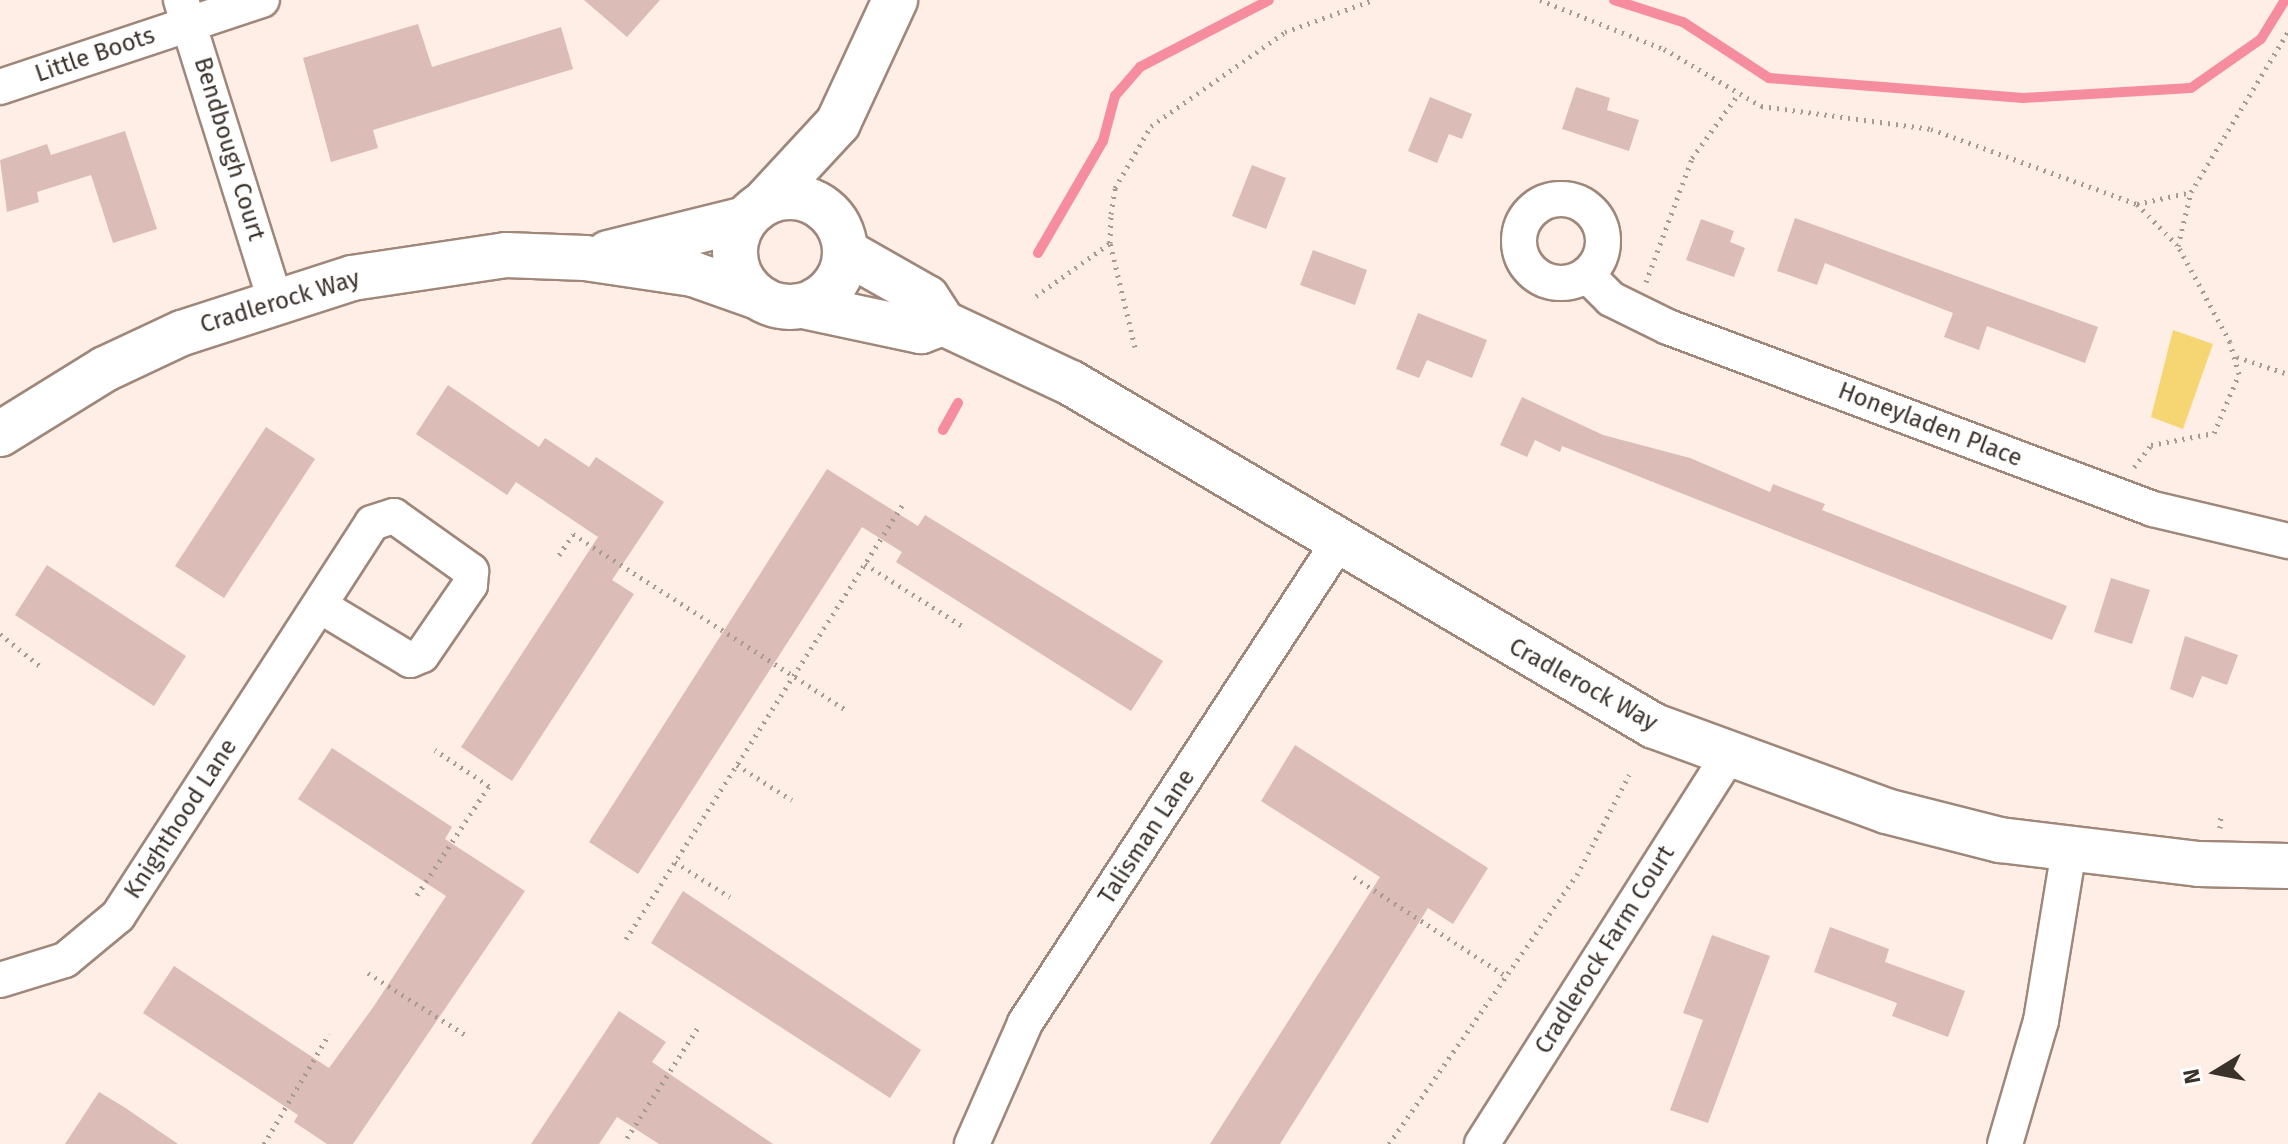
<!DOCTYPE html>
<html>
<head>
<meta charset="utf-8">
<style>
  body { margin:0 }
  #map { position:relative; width:2288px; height:1144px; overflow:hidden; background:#ffeee5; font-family:"Fira Sans",sans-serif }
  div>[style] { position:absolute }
  .green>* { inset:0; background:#f5d673 }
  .stream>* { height:10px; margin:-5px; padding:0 5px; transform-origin:5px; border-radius:5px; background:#f58d9f }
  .building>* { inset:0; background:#dbbcb7 }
  .path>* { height:5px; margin-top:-2.5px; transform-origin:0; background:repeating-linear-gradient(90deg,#a79a92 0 2px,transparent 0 8px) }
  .roads { filter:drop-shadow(2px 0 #9f877a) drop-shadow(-2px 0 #9f877a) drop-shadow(0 2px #9f877a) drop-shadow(0 -2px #9f877a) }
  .street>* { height:34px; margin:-17px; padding:0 17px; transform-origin:17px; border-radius:17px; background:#fff }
  .street>.ring { margin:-17px; padding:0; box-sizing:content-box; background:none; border:34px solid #fff; border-radius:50% }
  .secondary>* { height:44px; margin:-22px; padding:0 22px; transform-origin:22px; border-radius:22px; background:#fff }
  .secondary>.ring { margin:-22px; padding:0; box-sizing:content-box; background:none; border:44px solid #fff; border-radius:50% }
  span { translate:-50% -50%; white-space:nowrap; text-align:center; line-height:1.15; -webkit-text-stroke:6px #fff; paint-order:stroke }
  .street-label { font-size:24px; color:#3c322c }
  .north { position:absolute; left:2176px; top:1032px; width:80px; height:80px; -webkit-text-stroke:6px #fff; paint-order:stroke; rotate:260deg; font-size:22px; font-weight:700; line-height:32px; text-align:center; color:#3c322c }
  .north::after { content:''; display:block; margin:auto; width:28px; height:36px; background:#3c322c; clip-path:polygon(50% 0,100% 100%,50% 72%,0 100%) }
</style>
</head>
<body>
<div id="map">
  <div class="green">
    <i style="clip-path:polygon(2173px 330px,2213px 344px,2183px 429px,2151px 417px)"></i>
  </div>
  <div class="stream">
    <i style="left:1614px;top:0;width:72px;rotate:17.7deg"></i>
    <i style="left:1683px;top:22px;width:103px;rotate:33.1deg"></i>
    <i style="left:1769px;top:78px;width:255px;rotate:4.5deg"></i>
    <i style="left:2023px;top:98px;width:168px;rotate:-3.4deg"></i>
    <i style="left:2191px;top:88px;width:85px;rotate:-35deg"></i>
    <i style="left:2261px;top:39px;width:46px;rotate:-58.4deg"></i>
    <i style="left:1038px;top:253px;width:129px;rotate:-59.9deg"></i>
    <i style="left:1103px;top:141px;width:47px;rotate:-75.1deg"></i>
    <i style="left:1115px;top:96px;width:38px;rotate:-49deg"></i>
    <i style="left:1140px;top:67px;width:145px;rotate:-27.4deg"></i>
    <i style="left:943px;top:430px;width:31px;rotate:-61deg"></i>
  </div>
  <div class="building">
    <i style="clip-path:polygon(584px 0,660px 0,627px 37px)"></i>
    <i style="clip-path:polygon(418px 24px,432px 67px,561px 27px,573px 69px,373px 130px,378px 148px,331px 162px,303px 58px)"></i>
    <i style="clip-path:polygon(1576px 87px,1610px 98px,1607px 110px,1639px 120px,1629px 151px,1562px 129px)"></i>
    <i style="clip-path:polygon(1430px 97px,1472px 114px,1462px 139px,1449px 134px,1437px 163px,1408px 151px)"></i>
    <i style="clip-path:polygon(125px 131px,157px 229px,113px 243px,91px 175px,37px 192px,39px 202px,7px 212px,0 160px,47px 144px,51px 155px)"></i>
    <i style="clip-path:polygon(1252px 165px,1286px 178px,1266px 229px,1232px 216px)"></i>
    <i style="clip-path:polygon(1795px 218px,2098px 327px,2085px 363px,1987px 326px,1979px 350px,1944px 337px,1953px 313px,1825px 263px,1817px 285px,1777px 271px)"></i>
    <i style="clip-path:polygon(1701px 219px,1734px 231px,1730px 242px,1745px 248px,1734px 277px,1686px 260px)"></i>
    <i style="clip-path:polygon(1313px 250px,1367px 270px,1355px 305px,1300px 285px)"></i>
    <i style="clip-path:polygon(1418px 313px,1487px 340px,1472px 378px,1427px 360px,1419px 378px,1396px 369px)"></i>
    <i style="clip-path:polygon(448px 385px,539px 447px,545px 438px,589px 467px,596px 457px,664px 502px,612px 580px,634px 594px,512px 781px,461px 747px,598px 537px,516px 482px,507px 495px,416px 434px)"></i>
    <i style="clip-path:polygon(1522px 397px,1603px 435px,1690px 458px,1770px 492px,1773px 484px,1825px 504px,1822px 510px,2067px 606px,2052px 640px,1562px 446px,1560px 452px,1535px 440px,1527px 457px,1500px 445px)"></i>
    <i style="clip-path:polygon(266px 427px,315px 459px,224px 598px,175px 566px)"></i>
    <i style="clip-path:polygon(827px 469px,918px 526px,925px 515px,1163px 661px,1131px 711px,896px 562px,902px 552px,862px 527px,638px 874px,589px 842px)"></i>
    <i style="clip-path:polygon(47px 565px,186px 656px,154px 706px,15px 615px)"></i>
    <i style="clip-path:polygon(2111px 578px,2150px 590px,2132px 644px,2094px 632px)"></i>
    <i style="clip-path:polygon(2185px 636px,2238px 655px,2227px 685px,2202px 676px,2193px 698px,2170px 689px)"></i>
    <i style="clip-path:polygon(1295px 745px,1488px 868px,1453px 924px,1428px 908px,1280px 1144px,1210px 1144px,1380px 877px,1261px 801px)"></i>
    <i style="clip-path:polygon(332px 748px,452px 827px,445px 839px,525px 891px,353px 1144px,327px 1144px,294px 1122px,298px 1115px,143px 1013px,174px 966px,329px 1068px,374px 1006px,446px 896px,298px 799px)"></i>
    <i style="clip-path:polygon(683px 891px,921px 1050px,890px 1098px,651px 943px)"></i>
    <i style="clip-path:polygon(1830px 927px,1889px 949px,1885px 962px,1965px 991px,1948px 1037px,1892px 1016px,1897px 1003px,1814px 972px)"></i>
    <i style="clip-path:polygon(1712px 935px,1770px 956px,1708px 1123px,1670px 1110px,1703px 1020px,1683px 1013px)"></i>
    <i style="clip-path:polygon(619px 1011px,666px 1042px,652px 1062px,773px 1144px,659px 1144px,617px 1117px,599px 1144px,531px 1144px)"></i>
    <i style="clip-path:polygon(99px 1092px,124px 1107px,178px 1144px,65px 1144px)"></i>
  </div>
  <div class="path">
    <i style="left:1540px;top:0;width:133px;rotate:21.6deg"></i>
    <i style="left:1664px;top:49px;width:113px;rotate:30.4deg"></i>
    <i style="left:1761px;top:106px;width:172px;rotate:7.7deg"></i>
    <i style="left:1931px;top:129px;width:219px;rotate:20deg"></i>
    <i style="left:2137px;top:204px;width:55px;rotate:-12.5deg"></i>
    <i style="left:2191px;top:192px;width:187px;rotate:-58.8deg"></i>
    <i style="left:2137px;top:204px;width:57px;rotate:45.7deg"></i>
    <i style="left:1646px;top:282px;width:132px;rotate:-69.6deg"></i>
    <i style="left:1692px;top:158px;width:77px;rotate:-54deg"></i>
    <i style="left:1036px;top:296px;width:91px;rotate:-35.6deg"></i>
    <i style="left:1135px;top:347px;width:107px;rotate:-103.5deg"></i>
    <i style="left:1110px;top:243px;width:29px;rotate:-88deg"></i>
    <i style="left:1111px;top:214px;width:26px;rotate:-81deg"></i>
    <i style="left:1115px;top:188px;width:72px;rotate:-59.9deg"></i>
    <i style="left:1151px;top:126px;width:164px;rotate:-35deg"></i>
    <i style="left:1285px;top:32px;width:94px;rotate:-20deg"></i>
    <i style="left:2237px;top:357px;width:54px;rotate:18.4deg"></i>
    <i style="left:2134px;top:467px;width:28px;rotate:-52deg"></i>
    <i style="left:2151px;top:445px;width:64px;rotate:-10.8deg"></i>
    <i style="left:2214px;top:433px;width:64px;rotate:-67deg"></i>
    <i style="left:2239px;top:374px;width:33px;rotate:-106deg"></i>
    <i style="left:2230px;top:342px;width:109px;rotate:-118.4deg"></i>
    <i style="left:2178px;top:246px;width:56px;rotate:-76.5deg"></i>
    <i style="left:559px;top:555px;width:25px;rotate:-56deg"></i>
    <i style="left:573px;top:534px;width:327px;rotate:32.8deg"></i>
    <i style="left:865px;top:564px;width:117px;rotate:32.5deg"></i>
    <i style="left:0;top:634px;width:51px;rotate:38.7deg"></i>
    <i style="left:737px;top:765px;width:65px;rotate:32.5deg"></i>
    <i style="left:2220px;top:828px;width:15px;rotate:-86deg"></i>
    <i style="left:675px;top:862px;width:65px;rotate:32.5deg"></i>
    <i style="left:1354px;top:877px;width:178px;rotate:33.1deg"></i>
    <i style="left:417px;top:895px;width:131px;rotate:-56.6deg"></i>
    <i style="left:489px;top:786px;width:65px;rotate:-146.3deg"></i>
    <i style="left:626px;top:939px;width:516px;rotate:-57.51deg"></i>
    <i style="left:368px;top:973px;width:114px;rotate:32.4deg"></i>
    <i style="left:627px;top:1138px;width:130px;rotate:-57.3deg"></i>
    <i style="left:264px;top:1144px;width:128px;rotate:-59.4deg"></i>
    <i style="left:1389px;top:1144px;width:328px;rotate:-55.1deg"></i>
    <i style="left:1577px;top:875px;width:113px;rotate:-62.5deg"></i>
  </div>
  <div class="roads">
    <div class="street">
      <i style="left:181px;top:0;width:314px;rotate:72.6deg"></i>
      <i style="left:0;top:87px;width:276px;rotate:-18.4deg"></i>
      <i class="ring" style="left:1519px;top:199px;width:50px;height:50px"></i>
      <i style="left:1587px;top:275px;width:34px;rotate:45deg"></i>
      <i style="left:1611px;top:299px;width:64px;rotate:26.2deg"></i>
      <i style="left:1668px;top:327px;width:518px;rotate:20.57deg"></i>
      <i style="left:2153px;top:509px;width:139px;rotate:13.3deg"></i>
      <i style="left:0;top:980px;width:68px;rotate:-17.1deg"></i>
      <i style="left:65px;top:960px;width:69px;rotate:-39.7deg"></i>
      <i style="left:118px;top:916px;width:468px;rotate:-57.1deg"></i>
      <i style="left:372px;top:523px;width:23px;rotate:-18deg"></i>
      <i style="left:394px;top:516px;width:95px;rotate:35.5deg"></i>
      <i style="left:471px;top:571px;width:14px;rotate:94deg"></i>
      <i style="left:470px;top:585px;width:85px;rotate:124.4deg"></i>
      <i style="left:422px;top:655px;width:13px;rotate:157deg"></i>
      <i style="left:410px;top:660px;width:105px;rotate:-149deg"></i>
      <i style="left:972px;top:1144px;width:132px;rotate:-66.3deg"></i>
      <i style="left:1025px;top:1023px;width:577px;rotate:-56.89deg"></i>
      <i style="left:1482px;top:1144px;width:459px;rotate:-57.6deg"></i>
      <i style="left:2005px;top:1144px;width:128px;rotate:-73.7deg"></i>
      <i style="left:2041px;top:1021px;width:173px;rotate:-80.7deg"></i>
    </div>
    <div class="secondary">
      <i class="ring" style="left:735px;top:197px;width:66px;height:66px"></i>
      <i style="left:764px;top:203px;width:109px;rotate:-47.2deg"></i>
      <i style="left:838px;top:123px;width:136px;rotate:-65.1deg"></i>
      <i style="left:846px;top:252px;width:93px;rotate:29.6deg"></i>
      <i style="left:927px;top:298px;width:30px;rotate:57deg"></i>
      <i style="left:943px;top:323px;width:141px;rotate:25.1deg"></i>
      <i style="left:1071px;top:383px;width:676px;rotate:30.47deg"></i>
      <i style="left:1654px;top:726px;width:247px;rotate:20.1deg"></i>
      <i style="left:1886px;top:811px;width:118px;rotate:14.3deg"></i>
      <i style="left:2000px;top:840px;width:200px;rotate:6.9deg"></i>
      <i style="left:2199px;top:864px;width:89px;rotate:1.3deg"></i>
      <i style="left:608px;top:253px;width:141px;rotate:-13.9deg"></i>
      <i style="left:803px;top:306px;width:121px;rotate:12deg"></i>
      <i style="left:921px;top:331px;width:23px;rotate:-20deg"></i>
      <i style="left:0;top:434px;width:123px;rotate:-31.8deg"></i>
      <i style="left:105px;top:369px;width:85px;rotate:-25.1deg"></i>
      <i style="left:182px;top:333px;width:179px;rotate:-17.9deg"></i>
      <i style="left:352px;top:278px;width:156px;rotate:-8.5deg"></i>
      <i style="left:506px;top:255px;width:79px;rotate:2.2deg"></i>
      <i style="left:585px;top:258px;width:109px;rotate:8.4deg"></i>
      <i style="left:693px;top:274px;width:66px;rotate:19.5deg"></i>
    </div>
  </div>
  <div class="street-label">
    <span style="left:95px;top:55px;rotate:-19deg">Little Boots</span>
    <span style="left:229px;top:149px;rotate:73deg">Bendbough Court</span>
    <span style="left:280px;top:302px;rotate:-17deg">Cradlerock Way</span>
    <span style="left:1930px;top:425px;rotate:21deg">Honeyladen Place</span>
    <span style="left:1583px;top:685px;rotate:29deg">Cradlerock Way</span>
    <span style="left:181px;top:819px;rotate:-57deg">Knighthood Lane</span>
    <span style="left:1147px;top:837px;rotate:-57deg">Talisman Lane</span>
    <span style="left:1605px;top:950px;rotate:-58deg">Cradlerock Farm Court</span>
  </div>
  <div class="north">N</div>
</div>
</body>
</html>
